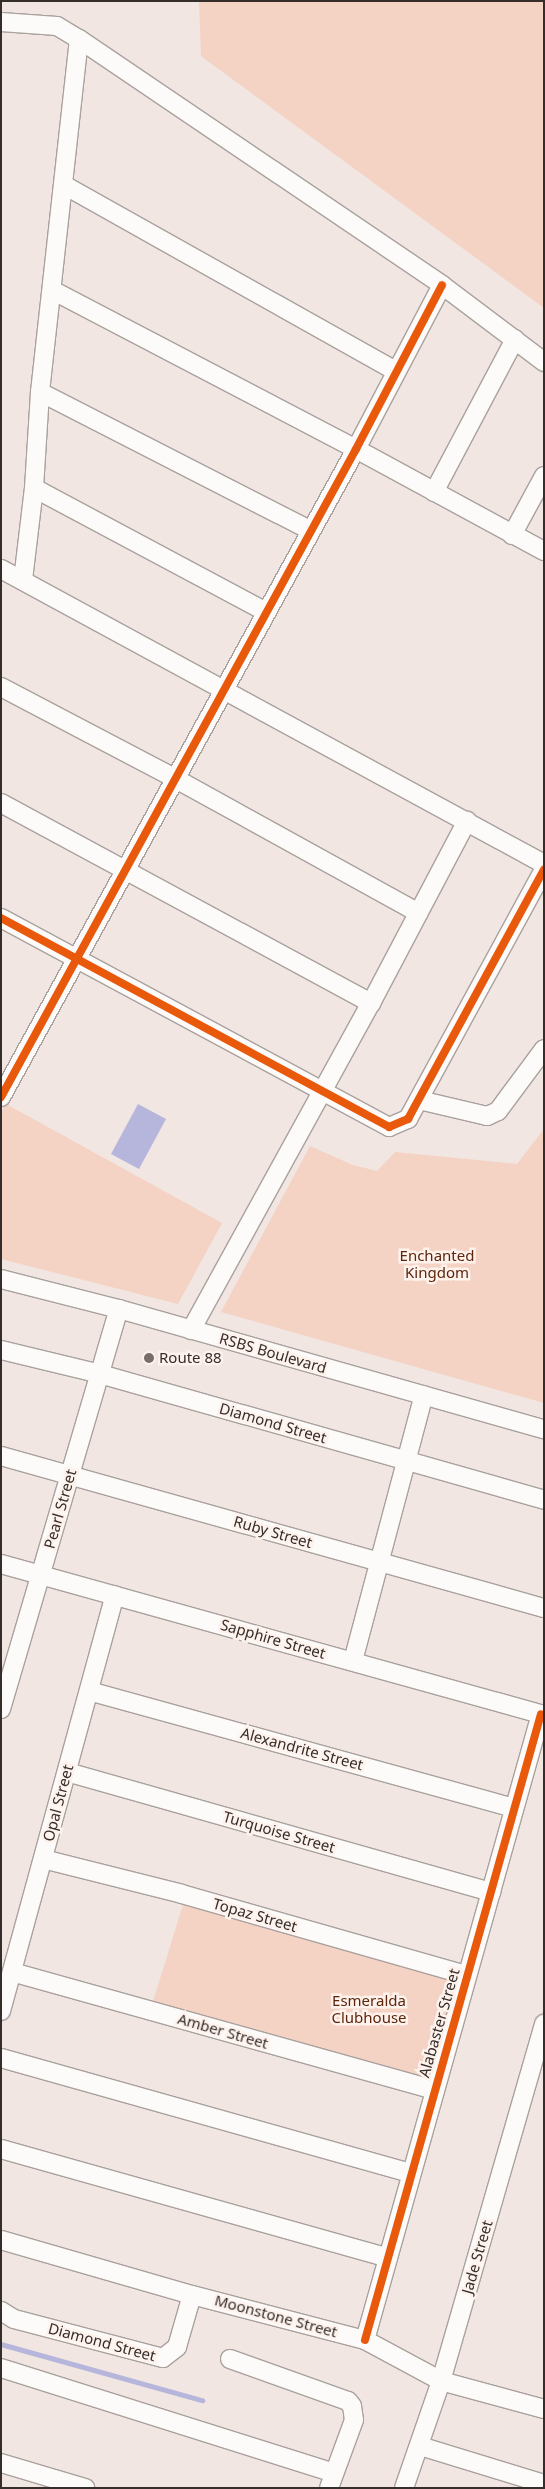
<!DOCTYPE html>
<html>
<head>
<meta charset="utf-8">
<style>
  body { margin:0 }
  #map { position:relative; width:545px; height:2489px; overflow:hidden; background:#f1e6e1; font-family:"Noto Sans",sans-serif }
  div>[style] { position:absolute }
  .green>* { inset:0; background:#f4d2c4 }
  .water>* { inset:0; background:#b6b5dc }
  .stream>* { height:4.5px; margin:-2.25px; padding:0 2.25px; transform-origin:2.25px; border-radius:2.25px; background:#b6b5dc }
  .roads { filter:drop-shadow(1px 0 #a9a19d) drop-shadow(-1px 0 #a9a19d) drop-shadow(0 1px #a9a19d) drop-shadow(0 -1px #a9a19d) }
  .minor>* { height:18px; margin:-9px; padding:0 9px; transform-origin:9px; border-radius:9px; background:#fdfbfa }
  .cycleway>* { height:8px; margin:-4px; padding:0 4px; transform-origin:4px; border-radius:4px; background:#e8590c }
  .dots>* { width:14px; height:14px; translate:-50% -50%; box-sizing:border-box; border:2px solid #fef2ed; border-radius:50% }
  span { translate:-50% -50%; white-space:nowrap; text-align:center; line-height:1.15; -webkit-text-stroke:5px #fef2ed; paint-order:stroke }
  .park-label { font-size:15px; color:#5e250b }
  .street-label { font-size:15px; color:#352d2a }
  .poi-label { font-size:15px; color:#352d2a }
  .left { translate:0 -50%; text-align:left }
  .frame { position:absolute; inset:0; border:2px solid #352d2a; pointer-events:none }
</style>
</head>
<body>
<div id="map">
  <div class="green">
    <i style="clip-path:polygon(199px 1px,544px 1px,544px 308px,201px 56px)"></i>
    <i style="clip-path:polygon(6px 1104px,222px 1223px,178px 1304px,1px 1259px,1px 1113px)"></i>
    <i style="clip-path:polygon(544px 1129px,544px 1403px,221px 1312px,310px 1146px,353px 1165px,377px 1171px,395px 1152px,517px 1164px)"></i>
    <i style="clip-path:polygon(185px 1898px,459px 1976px,431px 2085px,152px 2005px)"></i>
  </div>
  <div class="water">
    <i style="clip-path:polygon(138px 1104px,166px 1119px,139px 1169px,111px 1154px)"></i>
  </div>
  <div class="stream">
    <i style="left:1px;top:2344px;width:209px;rotate:15.6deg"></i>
  </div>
  <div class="roads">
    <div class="minor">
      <i style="left:1px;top:22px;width:56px;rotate:4.1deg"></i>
      <i style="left:57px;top:26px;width:26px;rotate:31deg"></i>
      <i style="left:79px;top:39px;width:439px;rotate:34.1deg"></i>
      <i style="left:442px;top:285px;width:128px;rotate:37deg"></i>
      <i style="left:64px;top:185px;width:380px;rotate:29.3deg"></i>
      <i style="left:52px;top:290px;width:343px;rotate:27.6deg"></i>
      <i style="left:356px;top:449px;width:214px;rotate:28.5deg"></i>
      <i style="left:40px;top:392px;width:303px;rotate:27.1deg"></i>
      <i style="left:34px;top:488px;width:263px;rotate:28.1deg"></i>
      <i style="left:434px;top:492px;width:173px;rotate:-62.1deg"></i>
      <i style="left:512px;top:535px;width:67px;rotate:-61.5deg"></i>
      <i style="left:1px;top:569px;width:618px;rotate:28.51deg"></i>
      <i style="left:23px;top:580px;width:93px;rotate:-83.2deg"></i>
      <i style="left:34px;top:488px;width:96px;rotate:-86.4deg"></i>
      <i style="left:40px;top:392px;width:355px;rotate:-83.7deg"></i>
      <i style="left:1px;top:687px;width:198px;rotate:27.7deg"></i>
      <i style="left:176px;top:779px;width:277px;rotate:28.9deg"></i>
      <i style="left:1px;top:803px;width:421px;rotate:28.4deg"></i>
      <i style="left:1px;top:918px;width:441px;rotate:28.3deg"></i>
      <i style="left:389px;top:1127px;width:21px;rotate:-23deg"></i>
      <i style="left:408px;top:1119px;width:284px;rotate:-61.4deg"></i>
      <i style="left:1px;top:1097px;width:739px;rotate:-61.28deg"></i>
      <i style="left:356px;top:449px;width:185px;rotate:-62.3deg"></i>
      <i style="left:419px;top:1100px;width:70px;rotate:13.2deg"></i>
      <i style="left:487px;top:1116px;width:12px;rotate:-24deg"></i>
      <i style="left:498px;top:1111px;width:77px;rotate:-53.4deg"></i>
      <i style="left:1px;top:1279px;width:122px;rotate:14.3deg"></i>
      <i style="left:119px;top:1309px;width:442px;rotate:15.8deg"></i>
      <i style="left:191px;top:1330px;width:373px;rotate:-61.2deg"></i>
      <i style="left:371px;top:1003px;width:206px;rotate:-62.2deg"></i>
      <i style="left:1px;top:1350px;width:102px;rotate:13.6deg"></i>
      <i style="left:100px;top:1374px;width:462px;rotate:15.8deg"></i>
      <i style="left:1px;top:1456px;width:564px;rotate:15.64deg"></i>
      <i style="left:1px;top:1564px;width:564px;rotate:15.54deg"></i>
      <i style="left:353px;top:1661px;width:275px;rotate:-75.1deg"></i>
      <i style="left:89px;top:1691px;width:441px;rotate:15.4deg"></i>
      <i style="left:1px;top:1709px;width:417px;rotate:-73.6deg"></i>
      <i style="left:67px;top:1772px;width:441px;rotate:15.8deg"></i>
      <i style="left:43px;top:1859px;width:143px;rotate:14.1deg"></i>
      <i style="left:182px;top:1894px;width:295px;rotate:15.9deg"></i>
      <i style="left:12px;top:1972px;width:438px;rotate:15.6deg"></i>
      <i style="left:1px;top:2011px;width:431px;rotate:-74.7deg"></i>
      <i style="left:1px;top:2058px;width:426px;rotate:15.7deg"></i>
      <i style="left:1px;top:2149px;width:402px;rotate:15.7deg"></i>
      <i style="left:1px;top:2240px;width:199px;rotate:16.1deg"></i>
      <i style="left:192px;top:2295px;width:179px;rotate:14.6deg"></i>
      <i style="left:365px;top:2340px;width:86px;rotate:28.3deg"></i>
      <i style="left:441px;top:2381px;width:107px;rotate:15.2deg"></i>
      <i style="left:1px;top:2311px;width:15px;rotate:32deg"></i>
      <i style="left:14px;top:2319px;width:154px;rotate:14.7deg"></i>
      <i style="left:163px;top:2358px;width:18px;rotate:-38deg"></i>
      <i style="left:177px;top:2347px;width:54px;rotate:-73.9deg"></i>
      <i style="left:365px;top:2340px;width:650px;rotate:-74.3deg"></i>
      <i style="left:230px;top:2359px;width:125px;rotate:19.6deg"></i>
      <i style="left:348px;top:2401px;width:6px;rotate:51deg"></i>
      <i style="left:352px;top:2406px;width:14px;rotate:82deg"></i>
      <i style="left:354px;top:2420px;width:72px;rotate:110.2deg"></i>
      <i style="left:1px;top:2368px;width:349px;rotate:17.5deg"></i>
      <i style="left:420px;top:2446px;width:130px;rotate:17deg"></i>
      <i style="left:1px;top:2463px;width:88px;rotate:16.6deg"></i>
      <i style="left:404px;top:2488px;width:113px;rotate:-70.9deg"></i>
      <i style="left:441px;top:2381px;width:372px;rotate:-73.9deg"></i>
    </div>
  </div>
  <div class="cycleway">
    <i style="left:1px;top:918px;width:441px;rotate:28.3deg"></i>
    <i style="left:389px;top:1127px;width:21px;rotate:-23deg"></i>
    <i style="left:408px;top:1119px;width:284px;rotate:-61.4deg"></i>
    <i style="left:1px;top:1097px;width:739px;rotate:-61.28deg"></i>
    <i style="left:356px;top:449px;width:185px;rotate:-62.3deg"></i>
    <i style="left:365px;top:2340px;width:650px;rotate:-74.3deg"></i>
  </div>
  <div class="dots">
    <i style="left:149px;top:1358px;background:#776e6a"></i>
  </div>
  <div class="park-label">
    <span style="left:437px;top:1264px">Enchanted<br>Kingdom</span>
    <span style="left:369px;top:2009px">Esmeralda<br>Clubhouse</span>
  </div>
  <div class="street-label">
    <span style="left:273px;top:1353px;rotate:16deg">RSBS Boulevard</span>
    <span style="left:273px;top:1423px;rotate:16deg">Diamond Street</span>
    <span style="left:60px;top:1509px;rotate:-74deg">Pearl Street</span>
    <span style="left:273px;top:1532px;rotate:16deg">Ruby Street</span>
    <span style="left:273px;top:1639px;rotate:16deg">Sapphire Street</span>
    <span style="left:302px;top:1749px;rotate:15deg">Alexandrite Street</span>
    <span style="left:58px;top:1803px;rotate:-75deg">Opal Street</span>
    <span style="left:279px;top:1832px;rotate:16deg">Turquoise Street</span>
    <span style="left:255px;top:1915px;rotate:16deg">Topaz Street</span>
    <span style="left:439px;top:2023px;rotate:-74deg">Alabaster Street</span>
    <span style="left:223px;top:2031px;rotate:16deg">Amber Street</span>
    <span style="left:477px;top:2257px;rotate:-74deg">Jade Street</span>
    <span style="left:276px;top:2316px;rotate:15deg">Moonstone Street</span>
    <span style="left:102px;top:2342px;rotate:15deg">Diamond Street</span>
  </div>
  <div class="poi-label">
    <span class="left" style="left:159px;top:1358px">Route 88</span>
  </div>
  <div class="frame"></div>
</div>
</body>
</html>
